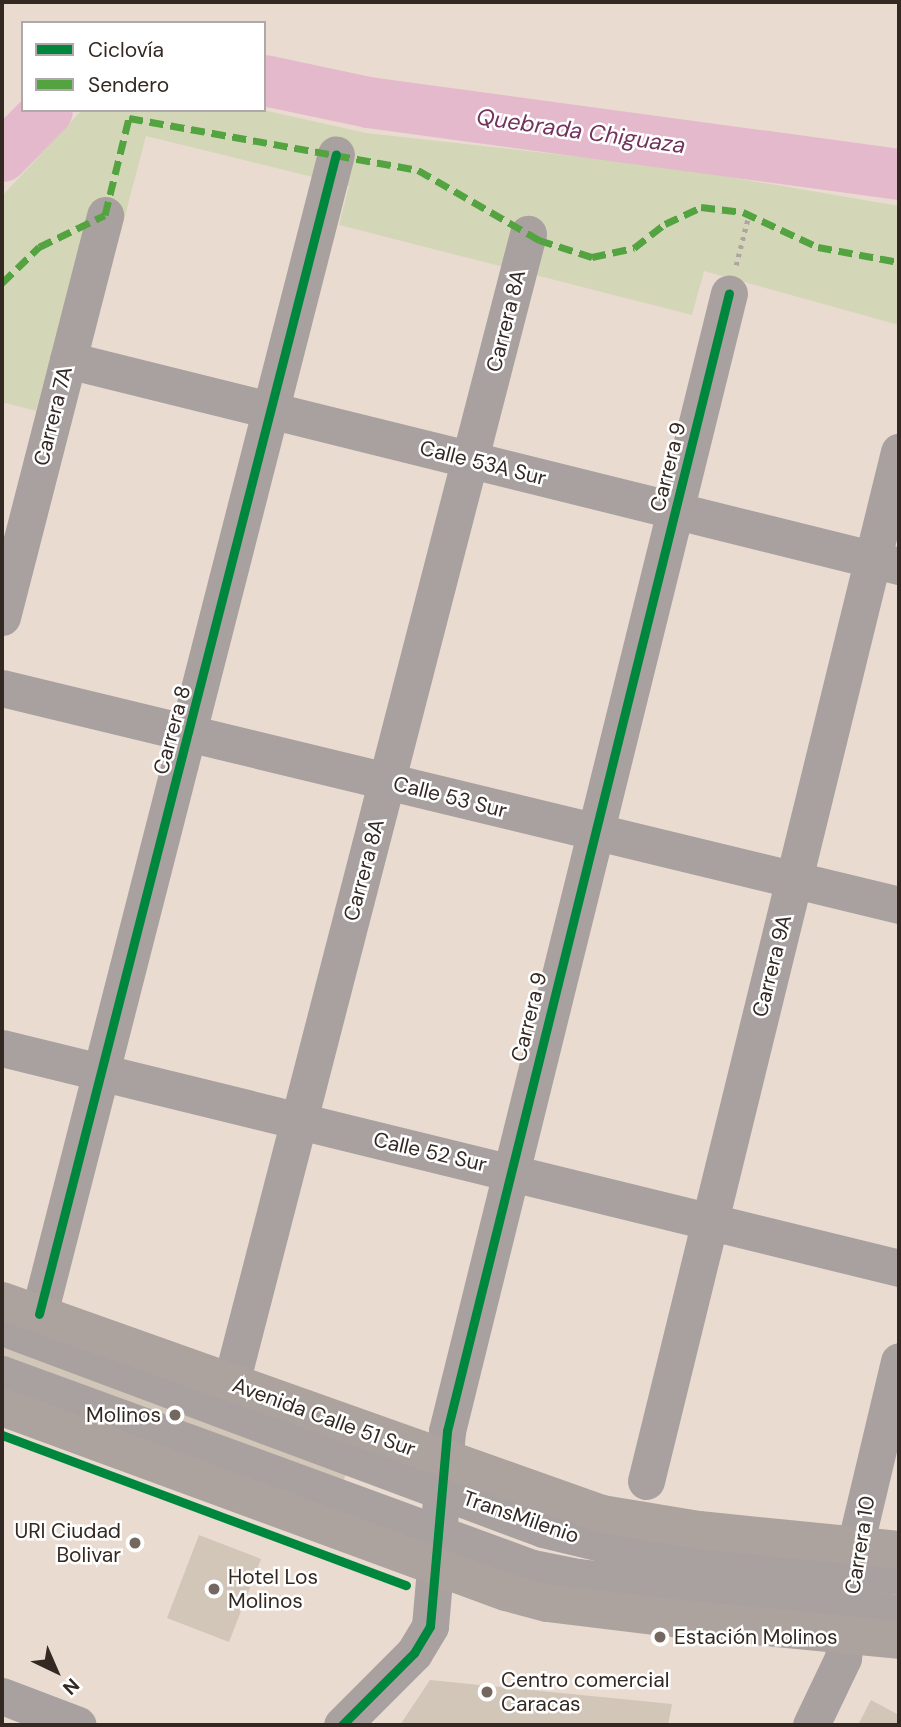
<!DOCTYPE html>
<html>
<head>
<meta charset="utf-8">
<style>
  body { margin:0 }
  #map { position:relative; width:901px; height:1727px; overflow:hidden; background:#eadbd0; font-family:"DM Sans",sans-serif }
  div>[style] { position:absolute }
  .green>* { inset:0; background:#d3d6b7 }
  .river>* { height:51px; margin:-25.5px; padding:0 25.5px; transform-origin:25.5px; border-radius:25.5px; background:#e4b9cc }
  .building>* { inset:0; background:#d1c6b7 }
  .path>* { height:4.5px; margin-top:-2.25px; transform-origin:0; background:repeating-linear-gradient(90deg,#ada5a2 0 3.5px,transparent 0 8.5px) }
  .minor>* { height:37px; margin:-18.5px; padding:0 18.5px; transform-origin:18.5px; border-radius:18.5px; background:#a8a1a0 }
  .major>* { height:38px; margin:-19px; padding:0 19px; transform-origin:19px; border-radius:19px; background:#ada39e }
  .quiet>* { height:7px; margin-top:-3.5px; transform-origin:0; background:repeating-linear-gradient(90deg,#53a341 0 14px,transparent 0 21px) }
  .cycleway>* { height:9px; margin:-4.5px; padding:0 4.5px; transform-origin:4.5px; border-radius:4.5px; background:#00873e }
  .dots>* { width:19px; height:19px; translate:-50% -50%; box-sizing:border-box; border:4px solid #fff; border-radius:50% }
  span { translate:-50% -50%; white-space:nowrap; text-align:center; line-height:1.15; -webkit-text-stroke:5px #fff; paint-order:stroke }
  .street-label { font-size:21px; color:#342922 }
  .poi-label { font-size:21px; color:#342922 }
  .right { translate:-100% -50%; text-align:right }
  .left { translate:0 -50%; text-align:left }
  .water-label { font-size:23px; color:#73335c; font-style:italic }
  .frame { position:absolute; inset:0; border:4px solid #342922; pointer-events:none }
  .legend { position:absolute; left:21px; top:21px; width:245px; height:91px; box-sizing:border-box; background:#fff; border:2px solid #aea9a7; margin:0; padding:9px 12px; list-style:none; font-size:21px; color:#342922 }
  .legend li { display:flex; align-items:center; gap:14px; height:35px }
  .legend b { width:35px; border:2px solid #aea9a7 }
  .north { position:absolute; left:21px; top:1636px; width:70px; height:70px; -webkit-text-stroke:5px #fff; paint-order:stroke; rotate:136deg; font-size:19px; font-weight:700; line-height:28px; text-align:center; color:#342922 }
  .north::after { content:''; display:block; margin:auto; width:24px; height:32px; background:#342922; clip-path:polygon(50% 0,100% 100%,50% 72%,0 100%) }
</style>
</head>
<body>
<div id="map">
  <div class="green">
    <i style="clip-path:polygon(82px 110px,263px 110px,366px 133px,671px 167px,899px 206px,899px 325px,704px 271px,692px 315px,339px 225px,349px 186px,146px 136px,120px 235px,86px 226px,36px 411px,2px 402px,2px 196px)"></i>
  </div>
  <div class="river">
    <i style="left:264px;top:80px;width:106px;rotate:11.9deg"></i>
    <i style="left:368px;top:102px;width:536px;rotate:7.72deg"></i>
    <i style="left:2px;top:156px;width:64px;rotate:-45.6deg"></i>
  </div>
  <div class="building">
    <i style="clip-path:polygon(2px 1339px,349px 1465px,341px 1488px,2px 1364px)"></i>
    <i style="clip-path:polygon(199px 1535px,261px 1559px,229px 1642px,167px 1618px)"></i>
    <i style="clip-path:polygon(430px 1680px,672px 1704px,668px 1725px,400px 1725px)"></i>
    <i style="clip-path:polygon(871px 1700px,899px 1715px,899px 1725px,858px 1725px)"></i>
  </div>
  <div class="path">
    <i style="left:736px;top:265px;width:53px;rotate:-75.7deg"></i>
  </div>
  <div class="minor">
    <i style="left:68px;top:360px;width:856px;rotate:13.92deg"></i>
    <i style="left:2px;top:617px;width:415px;rotate:-75.6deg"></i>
    <i style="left:2px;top:688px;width:923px;rotate:13.6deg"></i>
    <i style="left:2px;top:1048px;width:924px;rotate:13.78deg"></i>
    <i style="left:39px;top:1314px;width:1197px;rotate:-75.64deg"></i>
    <i style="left:2px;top:1327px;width:577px;rotate:20.47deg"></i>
    <i style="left:543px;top:1529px;width:98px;rotate:13.6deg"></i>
    <i style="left:638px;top:1552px;width:262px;rotate:5.3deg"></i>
    <i style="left:2px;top:1374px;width:564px;rotate:20.1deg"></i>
    <i style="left:532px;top:1568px;width:46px;rotate:11.3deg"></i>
    <i style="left:577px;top:1577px;width:324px;rotate:6.4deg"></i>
    <i style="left:231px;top:1383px;width:1187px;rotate:-75.51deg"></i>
    <i style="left:646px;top:1481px;width:1060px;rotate:-76.19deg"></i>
    <i style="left:2px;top:1696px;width:81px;rotate:20.9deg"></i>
    <i style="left:342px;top:1725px;width:102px;rotate:-45deg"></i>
    <i style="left:414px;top:1653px;width:31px;rotate:-59deg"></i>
    <i style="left:430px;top:1626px;width:196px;rotate:-85deg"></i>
    <i style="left:447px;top:1431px;width:1172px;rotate:-76.08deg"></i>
    <i style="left:811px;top:1725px;width:74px;rotate:-64.5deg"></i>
    <i style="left:843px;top:1658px;width:113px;rotate:-83.9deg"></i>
    <i style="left:855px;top:1546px;width:190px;rotate:-76.6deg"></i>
  </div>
  <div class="major">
    <i style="left:2px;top:1301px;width:637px;rotate:19.54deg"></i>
    <i style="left:602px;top:1514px;width:98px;rotate:9.4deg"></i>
    <i style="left:699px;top:1530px;width:201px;rotate:5.7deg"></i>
    <i style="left:2px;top:1407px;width:537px;rotate:20.16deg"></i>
    <i style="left:506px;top:1592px;width:42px;rotate:15deg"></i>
    <i style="left:547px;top:1603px;width:116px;rotate:6.9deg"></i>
    <i style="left:662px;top:1617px;width:238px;rotate:5.5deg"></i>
  </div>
  <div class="quiet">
    <i style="left:2px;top:283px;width:52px;rotate:-44.2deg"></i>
    <i style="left:39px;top:247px;width:73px;rotate:-25.9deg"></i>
    <i style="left:105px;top:215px;width:100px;rotate:-76.1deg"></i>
    <i style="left:129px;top:118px;width:294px;rotate:10.2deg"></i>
    <i style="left:418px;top:170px;width:140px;rotate:30deg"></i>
    <i style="left:539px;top:240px;width:56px;rotate:17.8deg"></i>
    <i style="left:592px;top:257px;width:43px;rotate:-12.1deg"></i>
    <i style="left:634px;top:248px;width:39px;rotate:-38deg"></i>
    <i style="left:665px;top:224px;width:40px;rotate:-25deg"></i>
    <i style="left:701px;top:207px;width:42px;rotate:6.8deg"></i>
    <i style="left:743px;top:212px;width:83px;rotate:25deg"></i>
    <i style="left:818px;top:247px;width:82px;rotate:10.5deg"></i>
  </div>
  <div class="cycleway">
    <i style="left:39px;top:1314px;width:1197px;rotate:-75.64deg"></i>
    <i style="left:2px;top:1435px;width:431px;rotate:20.4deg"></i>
    <i style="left:342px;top:1725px;width:102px;rotate:-45deg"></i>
    <i style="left:414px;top:1653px;width:31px;rotate:-59deg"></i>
    <i style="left:430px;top:1626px;width:196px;rotate:-85deg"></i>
    <i style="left:447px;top:1431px;width:1172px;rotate:-76.08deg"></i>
  </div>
  <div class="dots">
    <i style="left:175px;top:1415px;background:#74675f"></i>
    <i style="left:135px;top:1543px;background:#74675f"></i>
    <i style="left:214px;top:1589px;background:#74675f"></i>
    <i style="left:660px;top:1637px;background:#74675f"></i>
    <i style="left:487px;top:1692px;background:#74675f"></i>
  </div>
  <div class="street-label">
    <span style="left:506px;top:321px;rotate:-76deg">Carrera 8A</span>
    <span style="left:53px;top:416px;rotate:-76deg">Carrera 7A</span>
    <span style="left:483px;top:463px;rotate:14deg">Calle 53A Sur</span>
    <span style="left:668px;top:467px;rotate:-76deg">Carrera 9</span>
    <span style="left:172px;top:730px;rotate:-75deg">Carrera 8</span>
    <span style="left:450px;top:797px;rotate:14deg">Calle 53 Sur</span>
    <span style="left:364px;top:870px;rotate:-75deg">Carrera 8A</span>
    <span style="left:772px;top:966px;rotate:-76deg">Carrera 9A</span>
    <span style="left:529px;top:1017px;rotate:-76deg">Carrera 9</span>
    <span style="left:430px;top:1152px;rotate:13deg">Calle 52 Sur</span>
    <span style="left:324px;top:1417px;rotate:20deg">Avenida Calle 51 Sur</span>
    <span style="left:521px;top:1517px;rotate:19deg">TransMilenio</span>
    <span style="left:860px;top:1545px;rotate:-81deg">Carrera 10</span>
  </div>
  <div class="poi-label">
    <span class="right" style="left:161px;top:1415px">Molinos</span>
    <span class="right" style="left:121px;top:1543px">URI Ciudad<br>Bolivar</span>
    <span class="left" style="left:228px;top:1589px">Hotel Los<br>Molinos</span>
    <span class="left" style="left:674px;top:1637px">Estación Molinos</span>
    <span class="left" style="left:501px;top:1692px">Centro comercial<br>Caracas</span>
  </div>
  <div class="water-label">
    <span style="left:581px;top:131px;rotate:8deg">Quebrada Chiguaza</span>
  </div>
  <div class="frame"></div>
  <ul class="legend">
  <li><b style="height:9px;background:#00873e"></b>Ciclovía</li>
  <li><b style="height:9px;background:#53a341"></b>Sendero</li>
  </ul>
  <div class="north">N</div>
</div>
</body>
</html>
